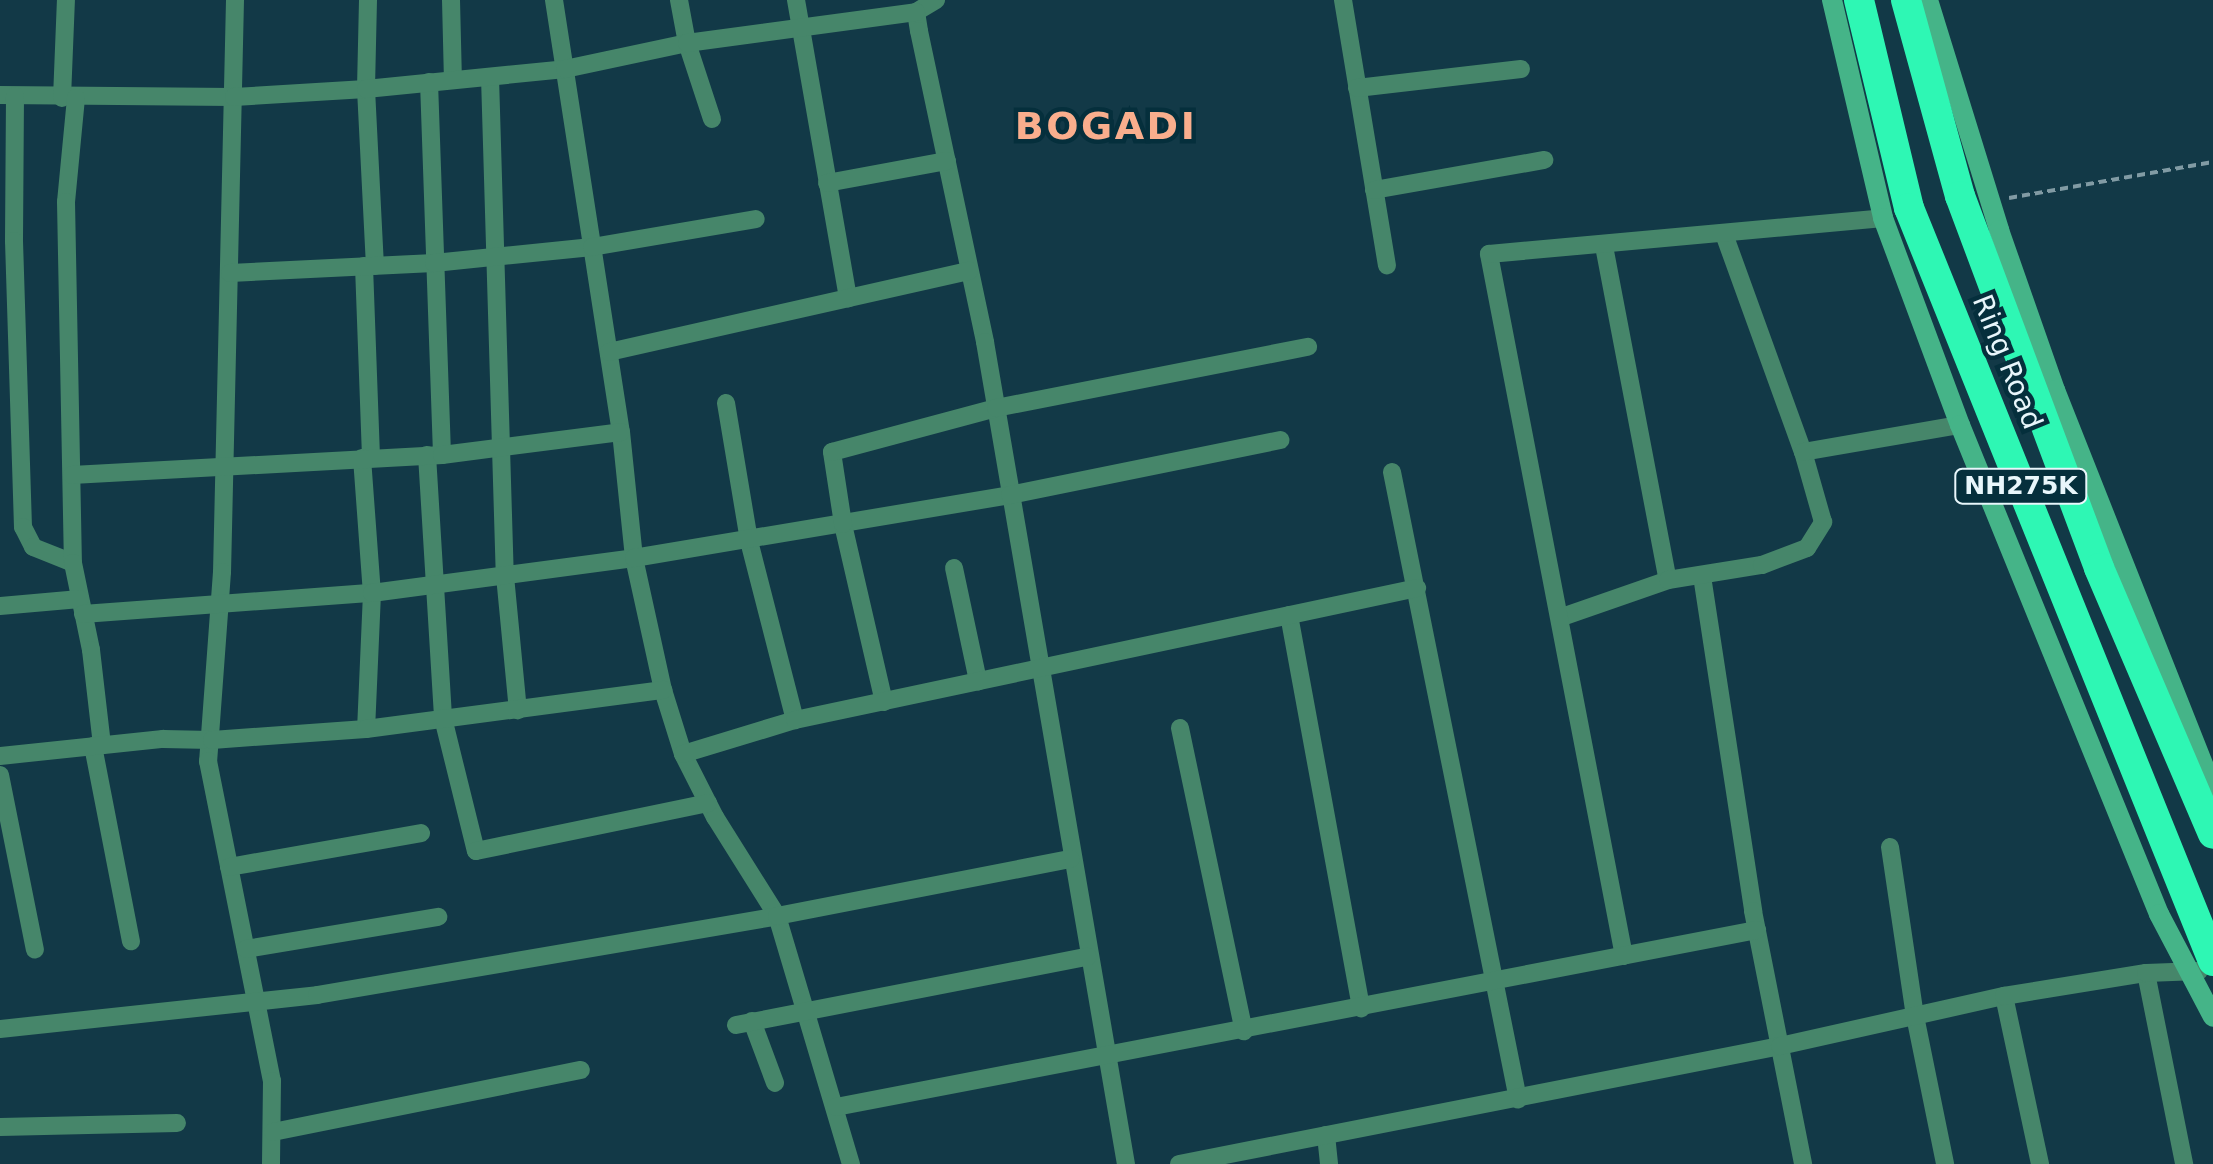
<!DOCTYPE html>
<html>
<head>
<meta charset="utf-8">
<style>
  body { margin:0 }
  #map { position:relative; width:2213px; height:1164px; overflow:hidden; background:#123947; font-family:"DejaVu Sans",sans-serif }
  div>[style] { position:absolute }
  .path>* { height:4px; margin-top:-2px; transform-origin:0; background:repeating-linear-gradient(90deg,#819ba4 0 8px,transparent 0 13px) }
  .street>* { height:18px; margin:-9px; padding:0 9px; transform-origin:9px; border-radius:9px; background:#46866a }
  .secondary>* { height:20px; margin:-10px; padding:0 10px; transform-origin:10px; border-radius:10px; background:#45b488 }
  .highway>* { height:30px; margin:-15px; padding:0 15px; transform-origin:15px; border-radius:15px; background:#2ef7b4 }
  span { translate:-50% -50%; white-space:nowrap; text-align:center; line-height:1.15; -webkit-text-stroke:9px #052f3c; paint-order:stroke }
  .shield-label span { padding:2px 8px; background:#052f3c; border:2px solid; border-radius:8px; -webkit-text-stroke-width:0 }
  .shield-label { font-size:25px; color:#e8f6fb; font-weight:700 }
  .street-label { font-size:28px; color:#e8f6fb }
  .district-label { font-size:38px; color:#f9ae8d; font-weight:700; letter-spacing:2.5px }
</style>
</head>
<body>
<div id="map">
  <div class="path">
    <i style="left:2009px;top:198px;width:207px;rotate:-10deg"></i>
  </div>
  <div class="street">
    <i style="left:235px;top:0;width:572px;rotate:91.3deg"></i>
    <i style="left:222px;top:572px;width:190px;rotate:94.2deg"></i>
    <i style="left:208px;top:761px;width:326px;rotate:78.7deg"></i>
    <i style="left:272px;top:1081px;width:83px;rotate:90.7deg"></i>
    <i style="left:368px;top:0;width:89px;rotate:91.3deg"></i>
    <i style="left:366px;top:89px;width:177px;rotate:87.1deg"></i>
    <i style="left:451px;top:0;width:80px;rotate:88.6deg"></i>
    <i style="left:554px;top:0;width:437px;rotate:81.2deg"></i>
    <i style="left:621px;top:432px;width:127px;rotate:84.1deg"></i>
    <i style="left:634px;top:558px;width:135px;rotate:77.6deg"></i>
    <i style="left:663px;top:690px;width:67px;rotate:72.6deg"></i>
    <i style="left:683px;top:754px;width:71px;rotate:63.1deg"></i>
    <i style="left:715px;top:817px;width:117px;rotate:57.9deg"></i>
    <i style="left:777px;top:916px;width:259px;rotate:73.4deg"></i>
    <i style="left:679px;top:0;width:44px;rotate:79.5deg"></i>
    <i style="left:687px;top:43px;width:80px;rotate:71.8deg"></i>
    <i style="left:796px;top:0;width:303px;rotate:80.1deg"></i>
    <i style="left:936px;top:0;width:23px;rotate:149deg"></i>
    <i style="left:916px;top:12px;width:19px;rotate:81deg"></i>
    <i style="left:919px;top:31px;width:318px;rotate:78deg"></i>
    <i style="left:985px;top:342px;width:834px;rotate:80.27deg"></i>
    <i style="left:1343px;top:0;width:269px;rotate:80.6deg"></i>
    <i style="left:490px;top:77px;width:499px;rotate:88.3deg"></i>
    <i style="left:505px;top:576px;width:135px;rotate:84.5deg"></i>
    <i style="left:429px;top:82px;width:373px;rotate:88deg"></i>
    <i style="left:1357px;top:88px;width:165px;rotate:-6.6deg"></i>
    <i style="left:0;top:95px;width:234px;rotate:0.5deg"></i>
    <i style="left:234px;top:97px;width:132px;rotate:-3.5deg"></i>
    <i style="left:366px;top:89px;width:200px;rotate:-5.7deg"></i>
    <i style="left:565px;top:69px;width:125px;rotate:-12deg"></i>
    <i style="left:687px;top:43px;width:231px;rotate:-7.7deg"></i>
    <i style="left:15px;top:96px;width:145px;rotate:90.4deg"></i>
    <i style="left:14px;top:241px;width:286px;rotate:88.2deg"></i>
    <i style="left:23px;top:527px;width:22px;rotate:63deg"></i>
    <i style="left:33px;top:547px;width:43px;rotate:21.8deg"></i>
    <i style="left:62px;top:98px;width:98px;rotate:-87.7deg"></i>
    <i style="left:76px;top:98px;width:104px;rotate:95.5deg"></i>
    <i style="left:66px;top:202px;width:361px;rotate:88.9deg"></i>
    <i style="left:73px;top:563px;width:89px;rotate:78.3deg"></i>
    <i style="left:91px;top:650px;width:96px;rotate:83.4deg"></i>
    <i style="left:827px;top:183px;width:122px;rotate:-10.4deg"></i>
    <i style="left:1374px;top:190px;width:173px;rotate:-10deg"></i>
    <i style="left:1724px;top:234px;width:232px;rotate:70.1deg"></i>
    <i style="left:1604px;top:246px;width:340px;rotate:79.2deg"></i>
    <i style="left:364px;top:266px;width:192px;rotate:87.9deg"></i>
    <i style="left:230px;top:273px;width:204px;rotate:-2.8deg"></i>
    <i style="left:434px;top:263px;width:159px;rotate:-5.8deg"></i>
    <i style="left:592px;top:247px;width:166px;rotate:-9.7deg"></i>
    <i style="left:609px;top:352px;width:369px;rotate:-12.7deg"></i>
    <i style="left:726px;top:403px;width:140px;rotate:80.5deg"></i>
    <i style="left:749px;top:541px;width:185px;rotate:75.6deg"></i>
    <i style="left:427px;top:455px;width:263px;rotate:86.5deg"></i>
    <i style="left:443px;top:718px;width:137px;rotate:76.1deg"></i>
    <i style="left:476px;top:851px;width:237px;rotate:-11.7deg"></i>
    <i style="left:362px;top:458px;width:135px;rotate:85.8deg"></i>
    <i style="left:372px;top:593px;width:136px;rotate:92.5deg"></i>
    <i style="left:1392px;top:472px;width:640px;rotate:78.64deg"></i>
    <i style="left:72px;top:475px;width:371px;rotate:-3.1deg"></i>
    <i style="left:442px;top:455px;width:180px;rotate:-7.3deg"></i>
    <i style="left:954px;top:568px;width:116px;rotate:78deg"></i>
    <i style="left:1702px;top:576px;width:339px;rotate:81.3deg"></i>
    <i style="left:1753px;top:911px;width:258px;rotate:78.8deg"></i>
    <i style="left:0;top:606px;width:80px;rotate:-5deg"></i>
    <i style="left:83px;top:614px;width:290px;rotate:-4.2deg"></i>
    <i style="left:372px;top:593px;width:264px;rotate:-7.6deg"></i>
    <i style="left:634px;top:558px;width:381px;rotate:-9.5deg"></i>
    <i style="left:1010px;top:495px;width:276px;rotate:-11.5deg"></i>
    <i style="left:1289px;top:615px;width:400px;rotate:79.6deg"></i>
    <i style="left:1562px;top:617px;width:112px;rotate:-19.2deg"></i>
    <i style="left:1668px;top:580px;width:95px;rotate:-9.1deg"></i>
    <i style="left:1762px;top:565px;width:48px;rotate:-20.7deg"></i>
    <i style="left:1807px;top:548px;width:31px;rotate:-58deg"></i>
    <i style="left:1823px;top:522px;width:73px;rotate:-105.9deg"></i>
    <i style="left:1803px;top:452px;width:159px;rotate:-9.8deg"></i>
    <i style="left:884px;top:702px;width:183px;rotate:-103deg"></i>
    <i style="left:843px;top:524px;width:73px;rotate:-98.7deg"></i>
    <i style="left:832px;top:452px;width:170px;rotate:-15deg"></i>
    <i style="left:996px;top:408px;width:318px;rotate:-11.1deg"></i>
    <i style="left:1180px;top:728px;width:310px;rotate:78.1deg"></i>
    <i style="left:93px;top:746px;width:199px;rotate:79deg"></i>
    <i style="left:683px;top:754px;width:117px;rotate:-16.9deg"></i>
    <i style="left:795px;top:720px;width:636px;rotate:-11.98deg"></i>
    <i style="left:0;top:756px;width:164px;rotate:-6deg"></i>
    <i style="left:163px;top:739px;width:49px;rotate:1.2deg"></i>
    <i style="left:212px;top:740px;width:154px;rotate:-4.1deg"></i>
    <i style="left:366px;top:729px;width:300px;rotate:-7.5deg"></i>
    <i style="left:0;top:775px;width:178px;rotate:78.7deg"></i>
    <i style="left:1890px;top:847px;width:171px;rotate:81.6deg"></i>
    <i style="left:1915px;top:1016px;width:151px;rotate:78.5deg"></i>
    <i style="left:229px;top:867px;width:195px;rotate:-10deg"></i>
    <i style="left:246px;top:949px;width:195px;rotate:-9.5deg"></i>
    <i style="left:1624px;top:956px;width:715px;rotate:-100.89deg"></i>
    <i style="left:1489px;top:254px;width:396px;rotate:-5.2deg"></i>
    <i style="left:2146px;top:973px;width:195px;rotate:78.7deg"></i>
    <i style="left:2004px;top:996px;width:172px;rotate:77.9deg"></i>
    <i style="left:752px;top:1021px;width:66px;rotate:69.6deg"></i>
    <i style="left:736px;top:1025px;width:358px;rotate:-11deg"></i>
    <i style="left:0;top:1029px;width:319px;rotate:-6.1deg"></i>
    <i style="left:317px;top:995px;width:467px;rotate:-9.7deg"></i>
    <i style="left:777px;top:916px;width:299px;rotate:-11deg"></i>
    <i style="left:836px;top:1107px;width:938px;rotate:-10.88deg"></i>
    <i style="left:0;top:1127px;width:177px;rotate:-1.3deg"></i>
    <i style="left:273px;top:1132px;width:314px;rotate:-11.4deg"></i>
    <i style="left:1326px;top:1135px;width:29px;rotate:84deg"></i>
    <i style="left:1179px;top:1164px;width:612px;rotate:-11.11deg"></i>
    <i style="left:1780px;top:1046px;width:230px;rotate:-12.6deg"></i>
    <i style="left:2004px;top:996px;width:144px;rotate:-9.2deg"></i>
    <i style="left:2146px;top:973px;width:53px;rotate:-2.2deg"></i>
  </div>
  <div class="secondary">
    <i style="left:1832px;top:0;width:224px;rotate:76.8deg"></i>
    <i style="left:1883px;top:218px;width:221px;rotate:69.6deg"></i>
    <i style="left:1960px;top:425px;width:528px;rotate:67.86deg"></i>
    <i style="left:2159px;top:914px;width:116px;rotate:62.3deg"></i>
    <i style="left:1928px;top:0;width:241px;rotate:72.8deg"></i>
    <i style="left:1999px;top:230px;width:170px;rotate:70.7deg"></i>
    <i style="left:2055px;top:390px;width:429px;rotate:68.4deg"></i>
  </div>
  <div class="highway">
    <i style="left:1859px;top:0;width:214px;rotate:76.5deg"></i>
    <i style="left:1909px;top:208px;width:812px;rotate:68.02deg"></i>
    <i style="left:1906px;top:0;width:203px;rotate:74.6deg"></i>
    <i style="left:1960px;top:196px;width:397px;rotate:69.5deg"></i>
    <i style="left:2099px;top:568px;width:289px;rotate:66.8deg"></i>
  </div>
  <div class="shield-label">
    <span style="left:2021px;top:486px">NH275K</span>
  </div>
  <div class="street-label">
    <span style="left:2007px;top:362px;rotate:68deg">Ring Road</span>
  </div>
  <div class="district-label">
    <span style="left:1106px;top:127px">BOGADI</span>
  </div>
</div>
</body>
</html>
